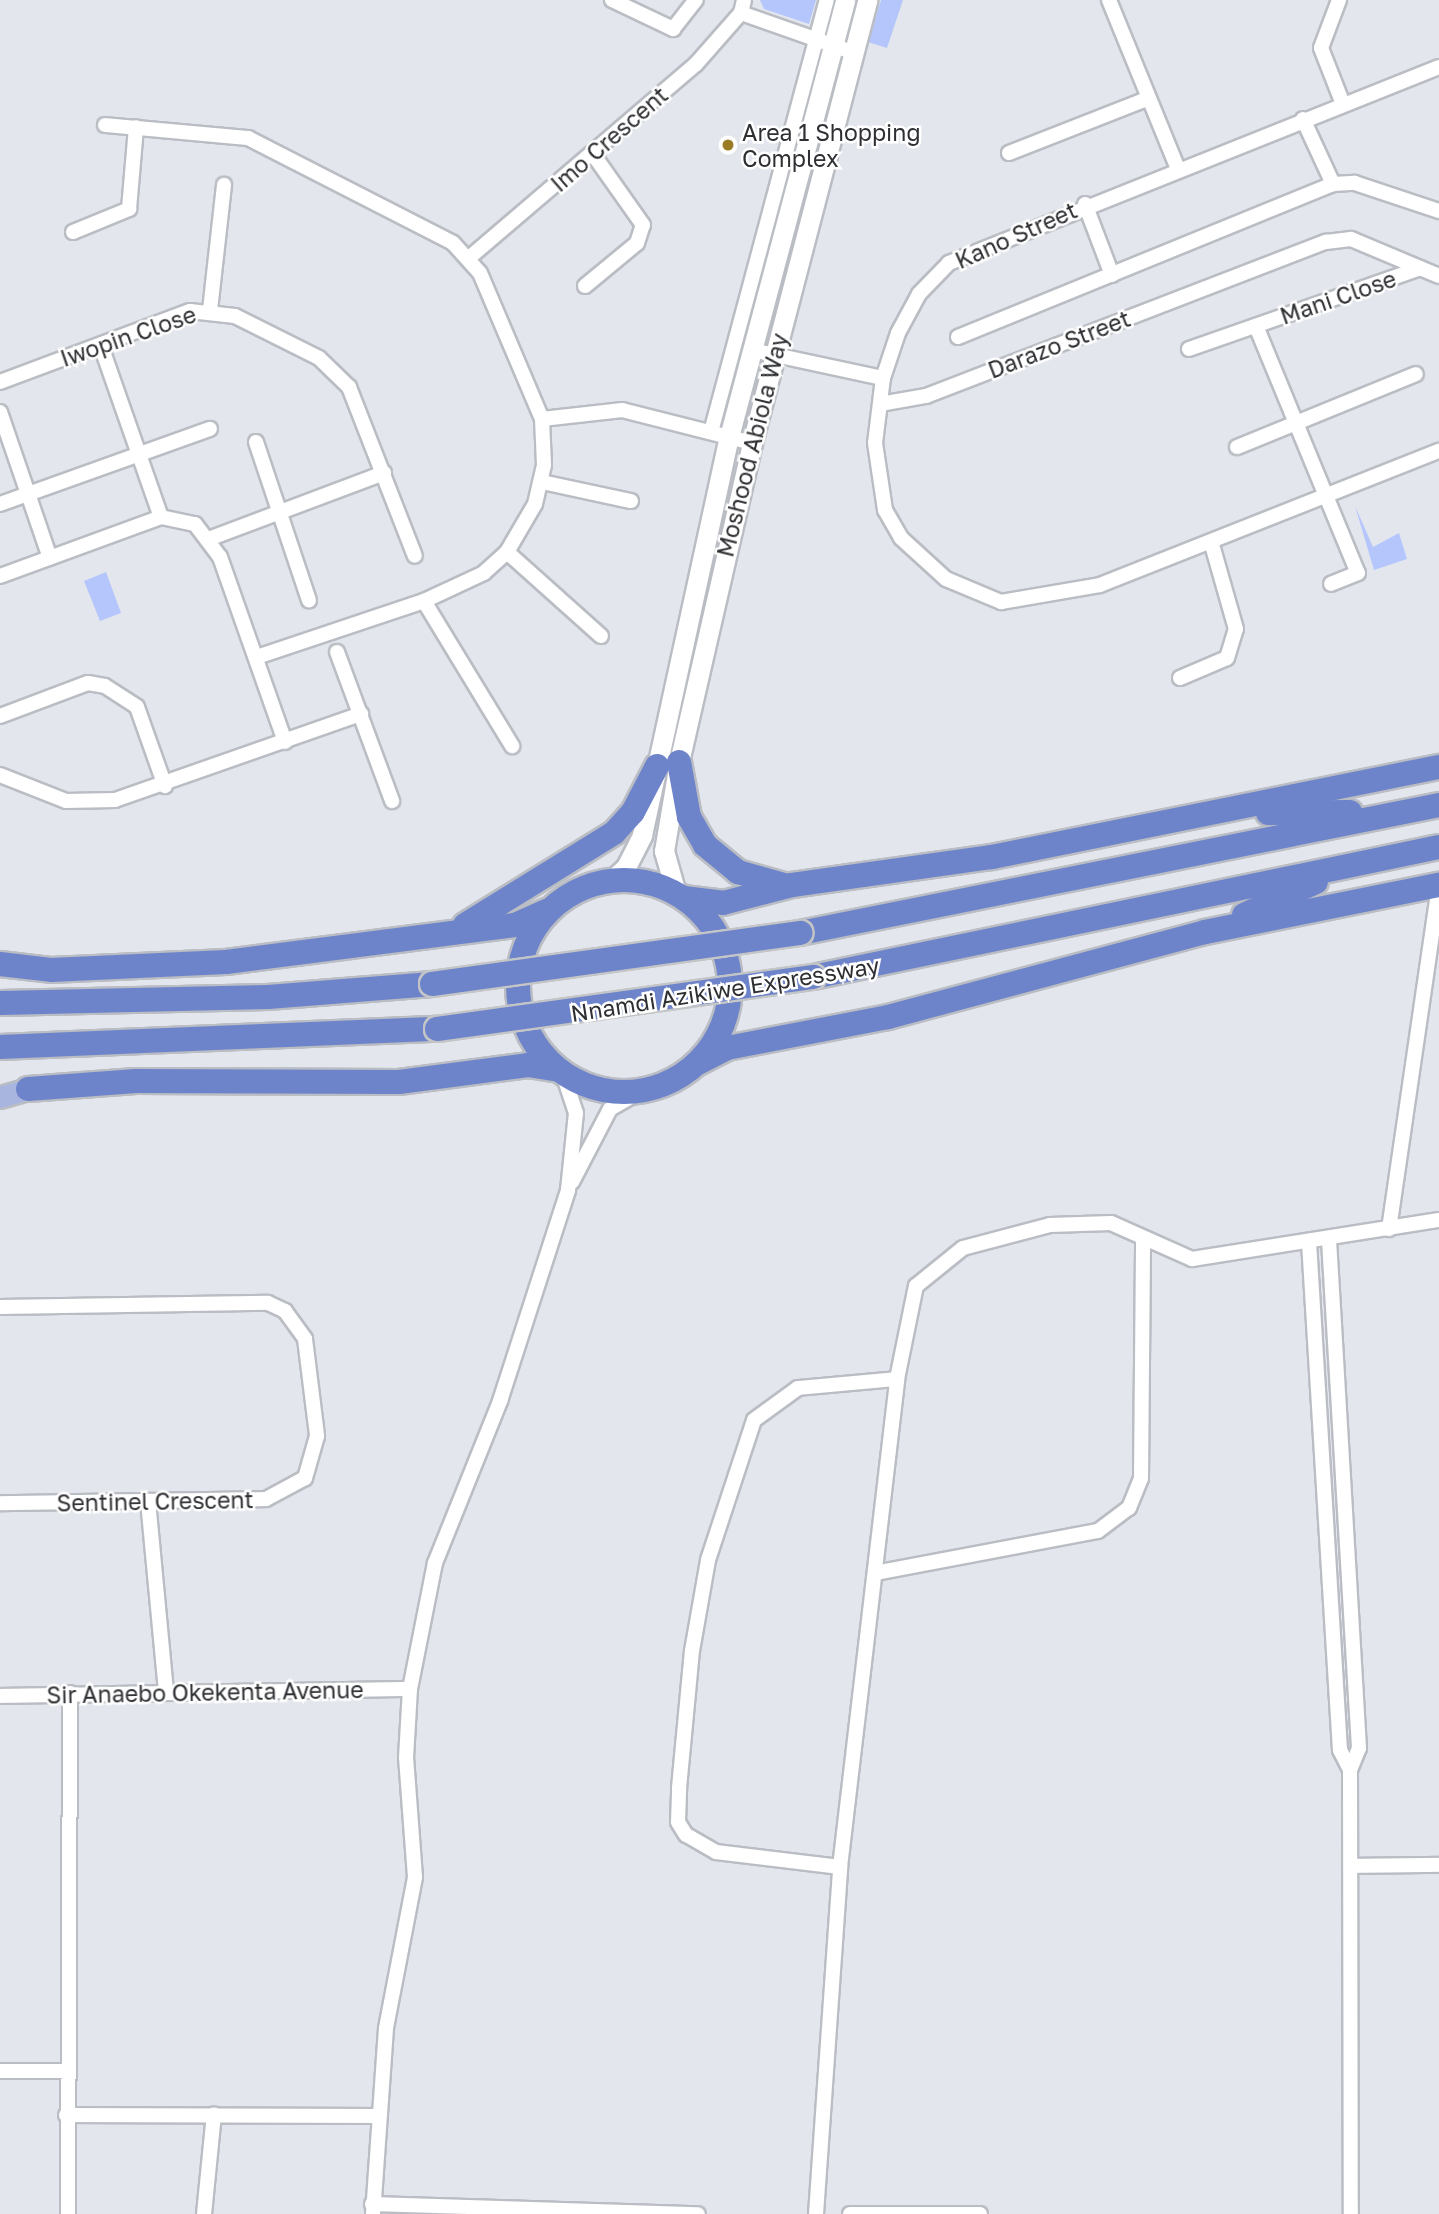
<!DOCTYPE html>
<html>
<head>
<meta charset="utf-8">
<style>
  body { margin:0 }
  #map { position:relative; width:1439px; height:2214px; overflow:hidden; background:#e3e6ed; font-family:"Golos Text",sans-serif }
  div>[style] { position:absolute }
  .green>* { inset:0; background:#b4c6fc }
  .roads { filter:drop-shadow(2px 0 #babdc3) drop-shadow(-2px 0 #babdc3) drop-shadow(0 2px #babdc3) drop-shadow(0 -2px #babdc3) }
  .street>* { height:14px; margin:-7px; padding:0 7px; transform-origin:7px; border-radius:7px; background:#fff }
  .secondary>* { height:19px; margin:-9.5px; padding:0 9.5px; transform-origin:9.5px; border-radius:9.5px; background:#fff }
  .primary>* { height:21px; margin:-10.5px; padding:0 10.5px; transform-origin:10.5px; border-radius:10.5px; background:#a8b5df }
  .highway>* { height:24px; margin:-12px; padding:0 12px; transform-origin:12px; border-radius:12px; background:#6e84ca }
  .highway>.ring { margin:-12px; padding:0; box-sizing:content-box; background:none; border:24px solid #6e84ca; border-radius:50% }
  .bridges { filter:drop-shadow(2px 0 #c4c5c6) drop-shadow(-2px 0 #c4c5c6) drop-shadow(0 2px #c4c5c6) drop-shadow(0 -2px #c4c5c6) }
  .highway-bridge>* { height:24px; margin:-12px; padding:0 12px; transform-origin:12px; border-radius:12px; background:#6e84ca }
  .dots>* { width:19px; height:19px; translate:-50% -50%; box-sizing:border-box; border:4px solid #fff; border-radius:50% }
  span { translate:-50% -50%; white-space:nowrap; text-align:center; line-height:1.15; -webkit-text-stroke:5px #fff; paint-order:stroke }
  .poi-label { font-size:23px; color:#2e2f32 }
  .left { translate:0 -50%; text-align:left }
  .street-label { font-size:23px; color:#2e2f32 }
</style>
</head>
<body>
<div id="map">
  <div class="green">
    <i style="clip-path:polygon(760px 0,816px 0,809px 24px,764px 9px)"></i>
    <i style="clip-path:polygon(881px 0,903px 0,887px 48px,868px 42px)"></i>
    <i style="clip-path:polygon(1355px 506px,1373px 547px,1399px 533px,1407px 559px,1374px 570px)"></i>
    <i style="clip-path:polygon(106px 572px,121px 613px,100px 621px,84px 581px)"></i>
  </div>
  <div class="roads">
    <div class="street">
      <i style="left:612px;top:0;width:68px;rotate:25.4deg"></i>
      <i style="left:673px;top:29px;width:37px;rotate:-52deg"></i>
      <i style="left:1109px;top:0;width:180px;rotate:67.8deg"></i>
      <i style="left:1339px;top:0;width:51px;rotate:110.6deg"></i>
      <i style="left:1321px;top:48px;width:60px;rotate:68.6deg"></i>
      <i style="left:741px;top:13px;width:118px;rotate:19.4deg"></i>
      <i style="left:1439px;top:67px;width:528px;rotate:158.2deg"></i>
      <i style="left:949px;top:263px;width:43px;rotate:134.1deg"></i>
      <i style="left:919px;top:294px;width:44px;rotate:118.3deg"></i>
      <i style="left:898px;top:333px;width:47px;rotate:108.4deg"></i>
      <i style="left:883px;top:378px;width:65px;rotate:97deg"></i>
      <i style="left:875px;top:443px;width:68px;rotate:81.5deg"></i>
      <i style="left:885px;top:510px;width:32px;rotate:60deg"></i>
      <i style="left:901px;top:538px;width:61px;rotate:42.3deg"></i>
      <i style="left:946px;top:579px;width:60px;rotate:22.7deg"></i>
      <i style="left:1001px;top:602px;width:100px;rotate:-9.7deg"></i>
      <i style="left:1100px;top:585px;width:365px;rotate:-21.6deg"></i>
      <i style="left:1303px;top:119px;width:72px;rotate:65.2deg"></i>
      <i style="left:105px;top:125px;width:144px;rotate:5.2deg"></i>
      <i style="left:248px;top:138px;width:230px;rotate:27.1deg"></i>
      <i style="left:453px;top:243px;width:40px;rotate:48deg"></i>
      <i style="left:480px;top:273px;width:159px;rotate:67deg"></i>
      <i style="left:542px;top:419px;width:46px;rotate:87.5deg"></i>
      <i style="left:544px;top:465px;width:40px;rotate:103deg"></i>
      <i style="left:535px;top:504px;width:56px;rotate:120.3deg"></i>
      <i style="left:507px;top:552px;width:31px;rotate:138deg"></i>
      <i style="left:484px;top:573px;width:66px;rotate:155deg"></i>
      <i style="left:424px;top:601px;width:176px;rotate:161.5deg"></i>
      <i style="left:1009px;top:153px;width:150px;rotate:-21.4deg"></i>
      <i style="left:1085px;top:204px;width:76px;rotate:69.2deg"></i>
      <i style="left:73px;top:232px;width:61px;rotate:-22.3deg"></i>
      <i style="left:129px;top:209px;width:82px;rotate:-85.1deg"></i>
      <i style="left:470px;top:257px;width:297px;rotate:-40.5deg"></i>
      <i style="left:696px;top:64px;width:68px;rotate:-48.6deg"></i>
      <i style="left:741px;top:13px;width:13px;rotate:-77deg"></i>
      <i style="left:585px;top:286px;width:67px;rotate:-39.6deg"></i>
      <i style="left:637px;top:243px;width:19px;rotate:-72deg"></i>
      <i style="left:643px;top:225px;width:87px;rotate:-125.2deg"></i>
      <i style="left:210px;top:310px;width:126px;rotate:-83.6deg"></i>
      <i style="left:1256px;top:326px;width:267px;rotate:67.6deg"></i>
      <i style="left:1358px;top:573px;width:29px;rotate:158deg"></i>
      <i style="left:958px;top:337px;width:405px;rotate:-22.2deg"></i>
      <i style="left:1333px;top:184px;width:22px;rotate:-3deg"></i>
      <i style="left:1355px;top:183px;width:89px;rotate:18.4deg"></i>
      <i style="left:101px;top:346px;width:181px;rotate:70.7deg"></i>
      <i style="left:1189px;top:349px;width:245px;rotate:-19.3deg"></i>
      <i style="left:752px;top:350px;width:134px;rotate:12.1deg"></i>
      <i style="left:0;top:382px;width:203px;rotate:-20.5deg"></i>
      <i style="left:190px;top:311px;width:45px;rotate:6.3deg"></i>
      <i style="left:235px;top:316px;width:94px;rotate:26.6deg"></i>
      <i style="left:319px;top:358px;width:42px;rotate:44deg"></i>
      <i style="left:349px;top:387px;width:181px;rotate:68.7deg"></i>
      <i style="left:880px;top:404px;width:47px;rotate:-9.9deg"></i>
      <i style="left:926px;top:396px;width:429px;rotate:-21.1deg"></i>
      <i style="left:1326px;top:242px;width:25px;rotate:-7deg"></i>
      <i style="left:1351px;top:239px;width:95px;rotate:22.8deg"></i>
      <i style="left:0;top:412px;width:154px;rotate:71.1deg"></i>
      <i style="left:542px;top:419px;width:81px;rotate:-6.4deg"></i>
      <i style="left:622px;top:410px;width:134px;rotate:14.2deg"></i>
      <i style="left:711px;top:432px;width:447px;rotate:-75deg"></i>
      <i style="left:256px;top:442px;width:167px;rotate:71.5deg"></i>
      <i style="left:1237px;top:447px;width:193px;rotate:-22.2deg"></i>
      <i style="left:542px;top:482px;width:91px;rotate:12.1deg"></i>
      <i style="left:0;top:504px;width:223px;rotate:-19.7deg"></i>
      <i style="left:211px;top:538px;width:185px;rotate:-20.6deg"></i>
      <i style="left:507px;top:552px;width:126px;rotate:41.8deg"></i>
      <i style="left:0;top:576px;width:171px;rotate:-20.1deg"></i>
      <i style="left:161px;top:517px;width:35px;rotate:12deg"></i>
      <i style="left:195px;top:524px;width:41px;rotate:52.9deg"></i>
      <i style="left:220px;top:557px;width:196px;rotate:70.6deg"></i>
      <i style="left:424px;top:601px;width:170px;rotate:58.7deg"></i>
      <i style="left:337px;top:652px;width:159px;rotate:69.7deg"></i>
      <i style="left:1180px;top:678px;width:51px;rotate:-23.1deg"></i>
      <i style="left:1227px;top:658px;width:30px;rotate:-73deg"></i>
      <i style="left:1236px;top:629px;width:91px;rotate:-105.9deg"></i>
      <i style="left:0;top:716px;width:94px;rotate:-20.6deg"></i>
      <i style="left:88px;top:683px;width:17px;rotate:10deg"></i>
      <i style="left:105px;top:686px;width:38px;rotate:33deg"></i>
      <i style="left:137px;top:707px;width:84px;rotate:70.5deg"></i>
      <i style="left:0;top:775px;width:71px;rotate:21.5deg"></i>
      <i style="left:66px;top:801px;width:49px;rotate:-1.2deg"></i>
      <i style="left:115px;top:800px;width:261px;rotate:-19.3deg"></i>
      <i style="left:572px;top:1182px;width:82px;rotate:-62.5deg"></i>
      <i style="left:610px;top:1109px;width:36px;rotate:-30deg"></i>
      <i style="left:1389px;top:1229px;width:346px;rotate:-81.7deg"></i>
      <i style="left:1329px;top:1240px;width:509px;rotate:86.62deg"></i>
      <i style="left:1359px;top:1748px;width:24px;rotate:112deg"></i>
      <i style="left:1350px;top:1770px;width:444px;rotate:89.9deg"></i>
      <i style="left:1309px;top:1242px;width:509px;rotate:86.51deg"></i>
      <i style="left:1340px;top:1750px;width:22px;rotate:63deg"></i>
      <i style="left:0;top:1307px;width:268px;rotate:-0.9deg"></i>
      <i style="left:268px;top:1303px;width:19px;rotate:25deg"></i>
      <i style="left:285px;top:1311px;width:34px;rotate:54deg"></i>
      <i style="left:305px;top:1339px;width:98px;rotate:82.9deg"></i>
      <i style="left:317px;top:1436px;width:44px;rotate:105.9deg"></i>
      <i style="left:305px;top:1478px;width:44px;rotate:151.7deg"></i>
      <i style="left:266px;top:1499px;width:266px;rotate:179.1deg"></i>
      <i style="left:148px;top:1501px;width:191px;rotate:84.6deg"></i>
      <i style="left:875px;top:1573px;width:227px;rotate:-10.7deg"></i>
      <i style="left:1098px;top:1531px;width:39px;rotate:-37deg"></i>
      <i style="left:1129px;top:1508px;width:32px;rotate:-68deg"></i>
      <i style="left:1141px;top:1478px;width:239px;rotate:-89.5deg"></i>
      <i style="left:0;top:1696px;width:410px;rotate:-1deg"></i>
      <i style="left:1352px;top:1866px;width:87px;rotate:-0.7deg"></i>
      <i style="left:840px;top:1867px;width:125px;rotate:-173.1deg"></i>
      <i style="left:716px;top:1852px;width:34px;rotate:-150deg"></i>
      <i style="left:686px;top:1835px;width:15px;rotate:-122deg"></i>
      <i style="left:678px;top:1822px;width:34px;rotate:-88deg"></i>
      <i style="left:679px;top:1788px;width:138px;rotate:-84.6deg"></i>
      <i style="left:692px;top:1651px;width:92px;rotate:-80deg"></i>
      <i style="left:708px;top:1560px;width:147px;rotate:-71.8deg"></i>
      <i style="left:754px;top:1420px;width:54px;rotate:-36deg"></i>
      <i style="left:798px;top:1388px;width:99px;rotate:-5.2deg"></i>
      <i style="left:0;top:2071px;width:65px"></i>
      <i style="left:66px;top:2115px;width:310px;rotate:0.2deg"></i>
      <i style="left:372px;top:2204px;width:326px;rotate:1.8deg"></i>
      <i style="left:68px;top:2214px;width:521px;rotate:-89.78deg"></i>
      <i style="left:204px;top:2214px;width:100px;rotate:-84.3deg"></i>
      <i style="left:373px;top:2214px;width:186px;rotate:-86deg"></i>
      <i style="left:386px;top:2028px;width:154px;rotate:-79.1deg"></i>
      <i style="left:415px;top:1877px;width:119px;rotate:-94.3deg"></i>
      <i style="left:406px;top:1758px;width:69px;rotate:-86.7deg"></i>
      <i style="left:410px;top:1689px;width:128px;rotate:-78.8deg"></i>
      <i style="left:435px;top:1563px;width:175px;rotate:-68.1deg"></i>
      <i style="left:500px;top:1401px;width:222px;rotate:-72.1deg"></i>
      <i style="left:568px;top:1190px;width:77px;rotate:-84.1deg"></i>
      <i style="left:576px;top:1113px;width:41px;rotate:-108.4deg"></i>
      <i style="left:816px;top:2214px;width:348px;rotate:-86deg"></i>
      <i style="left:840px;top:1867px;width:491px;rotate:-83.3deg"></i>
      <i style="left:897px;top:1379px;width:95px;rotate:-78.5deg"></i>
      <i style="left:916px;top:1286px;width:60px;rotate:-39deg"></i>
      <i style="left:963px;top:1248px;width:90px;rotate:-14.8deg"></i>
      <i style="left:1050px;top:1225px;width:61px;rotate:-1.9deg"></i>
      <i style="left:1111px;top:1223px;width:89px;rotate:24deg"></i>
      <i style="left:1192px;top:1259px;width:250px;rotate:-9deg"></i>
      <i style="left:850px;top:2214px;width:130px"></i>
    </div>
    <div class="secondary">
      <i style="left:611px;top:881px;width:21px;rotate:-43deg"></i>
      <i style="left:626px;top:867px;width:36px;rotate:-63deg"></i>
      <i style="left:642px;top:835px;width:407px;rotate:-77.7deg"></i>
      <i style="left:729px;top:437px;width:452px;rotate:-75.1deg"></i>
      <i style="left:676px;top:893px;width:44px;rotate:-105.9deg"></i>
      <i style="left:664px;top:851px;width:90px;rotate:-80.4deg"></i>
      <i style="left:679px;top:762px;width:327px;rotate:-77.1deg"></i>
      <i style="left:752px;top:443px;width:458px;rotate:-75.4deg"></i>
    </div>
    <div class="primary">
      <i style="left:0;top:1097px;width:29px;rotate:-16deg"></i>
    </div>
    <div class="highway">
      <i style="left:679px;top:762px;width:56px;rotate:79.7deg"></i>
      <i style="left:689px;top:817px;width:32px;rotate:60deg"></i>
      <i style="left:705px;top:845px;width:43px;rotate:39.3deg"></i>
      <i style="left:738px;top:872px;width:48px;rotate:15.8deg"></i>
      <i style="left:1268px;top:813px;width:82px;rotate:-0.7deg"></i>
      <i class="ring" style="left:518px;top:880px;width:188px;height:188px"></i>
      <i style="left:684px;top:898px;width:39px;rotate:7deg"></i>
      <i style="left:723px;top:903px;width:71px;rotate:-14.6deg"></i>
      <i style="left:792px;top:885px;width:202px;rotate:-8deg"></i>
      <i style="left:992px;top:857px;width:456px;rotate:-11.4deg"></i>
      <i style="left:1244px;top:915px;width:79px;rotate:-24.6deg"></i>
      <i style="left:465px;top:925px;width:175px;rotate:-31.7deg"></i>
      <i style="left:614px;top:833px;width:28px;rotate:-48deg"></i>
      <i style="left:633px;top:812px;width:52px;rotate:-62.4deg"></i>
      <i style="left:800px;top:933px;width:652px;rotate:-11.33deg"></i>
      <i style="left:0;top:964px;width:51px;rotate:6.7deg"></i>
      <i style="left:51px;top:970px;width:175px;rotate:-2.6deg"></i>
      <i style="left:226px;top:962px;width:291px;rotate:-7.3deg"></i>
      <i style="left:515px;top:925px;width:35px;rotate:-24deg"></i>
      <i style="left:813px;top:977px;width:639px;rotate:-11.73deg"></i>
      <i style="left:0;top:1003px;width:268px;rotate:-1.3deg"></i>
      <i style="left:268px;top:997px;width:165px;rotate:-4.5deg"></i>
      <i style="left:0;top:1047px;width:437px;rotate:-2.4deg"></i>
      <i style="left:696px;top:1064px;width:35px;rotate:-27deg"></i>
      <i style="left:727px;top:1048px;width:164px;rotate:-10.9deg"></i>
      <i style="left:888px;top:1017px;width:328px;rotate:-15deg"></i>
      <i style="left:1205px;top:932px;width:239px;rotate:-11.4deg"></i>
      <i style="left:28px;top:1089px;width:108px;rotate:-4.2deg"></i>
      <i style="left:136px;top:1081px;width:263px;rotate:0.2deg"></i>
      <i style="left:399px;top:1082px;width:130px;rotate:-7.5deg"></i>
      <i style="left:528px;top:1065px;width:30px;rotate:9deg"></i>
    </div>
  </div>
  <div class="bridges">
    <div class="highway-bridge">
      <i style="left:432px;top:984px;width:372px;rotate:-7.9deg"></i>
      <i style="left:437px;top:1029px;width:380px;rotate:-7.9deg"></i>
    </div>
  </div>
  <div class="dots">
    <i style="left:728px;top:145px;background:#997c25"></i>
  </div>
  <div class="poi-label">
    <span class="left" style="left:742px;top:145px">Area 1 Shopping<br>Complex</span>
  </div>
  <div class="street-label">
    <span style="left:609px;top:139px;rotate:-41deg">Imo Crescent</span>
    <span style="left:1016px;top:235px;rotate:-24deg">Kano Street</span>
    <span style="left:1338px;top:297px;rotate:-19deg">Mani Close</span>
    <span style="left:128px;top:336px;rotate:-19deg">Iwopin Close</span>
    <span style="left:1059px;top:344px;rotate:-21deg">Darazo Street</span>
    <span style="left:752px;top:445px;rotate:-76deg">Moshood Abiola Way</span>
    <span style="left:725px;top:989px;rotate:-9deg">Nnamdi Azikiwe Expressway</span>
    <span style="left:155px;top:1501px;rotate:-1deg">Sentinel Crescent</span>
    <span style="left:205px;top:1692px;rotate:-1deg">Sir Anaebo Okekenta Avenue</span>
  </div>
</div>
</body>
</html>
